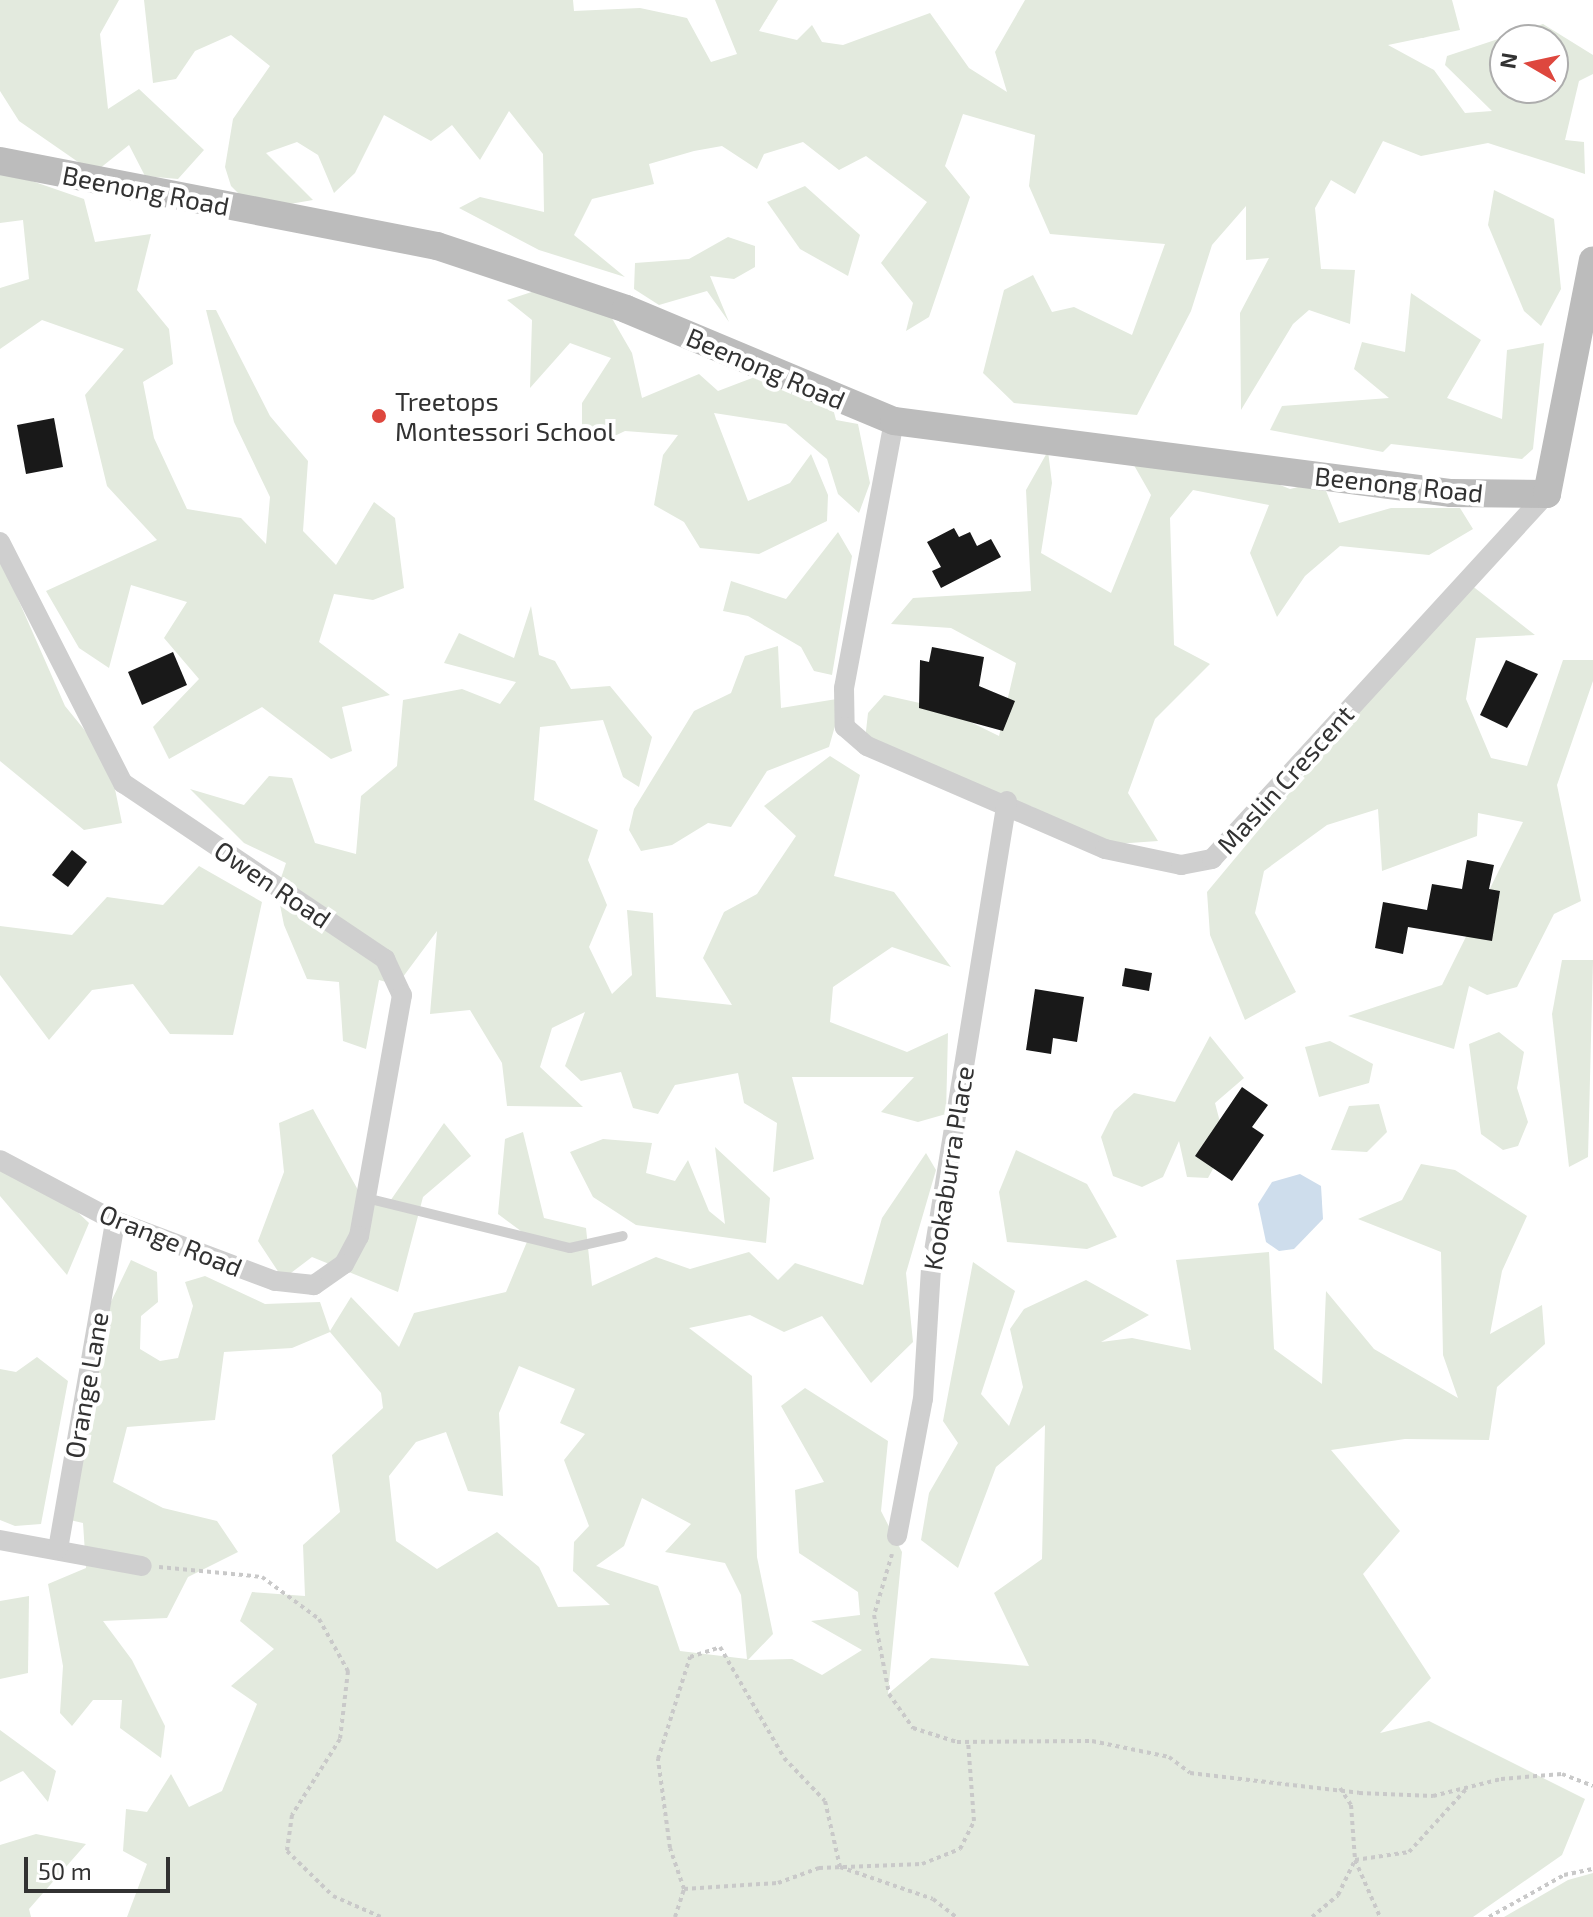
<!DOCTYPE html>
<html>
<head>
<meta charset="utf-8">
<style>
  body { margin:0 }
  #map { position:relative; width:1593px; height:1917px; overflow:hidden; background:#fff; font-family:"Exo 2",sans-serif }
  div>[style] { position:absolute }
  .green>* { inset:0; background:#e3eade }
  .water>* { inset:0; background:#ceddec }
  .building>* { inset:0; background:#191919 }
  .path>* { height:4px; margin-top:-2px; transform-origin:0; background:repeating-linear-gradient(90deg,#c9c9c9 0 4px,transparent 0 8px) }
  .lane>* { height:10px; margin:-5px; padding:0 5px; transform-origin:5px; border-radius:5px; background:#cfcfcf }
  .street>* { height:20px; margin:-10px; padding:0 10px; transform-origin:10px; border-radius:10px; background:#cfcfcf }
  .secondary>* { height:28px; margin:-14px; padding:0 14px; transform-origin:14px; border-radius:14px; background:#bcbcbc }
  .dots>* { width:22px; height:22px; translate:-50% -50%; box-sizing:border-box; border:4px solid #fff; border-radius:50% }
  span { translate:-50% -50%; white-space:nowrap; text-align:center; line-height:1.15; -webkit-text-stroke:8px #fff; paint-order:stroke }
  .street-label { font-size:26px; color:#323232 }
  .poi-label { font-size:26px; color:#323232 }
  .left { translate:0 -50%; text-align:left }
  .north { position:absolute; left:1489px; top:24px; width:80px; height:80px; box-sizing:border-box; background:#fff; border:2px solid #adadad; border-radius:50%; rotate:279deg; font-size:22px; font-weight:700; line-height:32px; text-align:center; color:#323232 }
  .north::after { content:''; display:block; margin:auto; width:28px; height:36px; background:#de473e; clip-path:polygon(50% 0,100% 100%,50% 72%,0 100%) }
  .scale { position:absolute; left:24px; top:1857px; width:146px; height:36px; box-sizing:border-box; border:4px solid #323232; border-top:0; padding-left:10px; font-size:24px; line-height:28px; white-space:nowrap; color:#323232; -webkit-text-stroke:6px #fff; paint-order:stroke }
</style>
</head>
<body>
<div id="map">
  <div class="green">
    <i style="clip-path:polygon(0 0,119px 0,100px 34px,108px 109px,139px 89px,204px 150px,178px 179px,145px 176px,129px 145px,94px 173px,19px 121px,0 91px)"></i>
    <i style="clip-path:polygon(evenodd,144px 0,573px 0,574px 11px,640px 8px,687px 18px,711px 62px,737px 54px,715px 0,778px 0,759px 31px,797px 40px,812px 25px,822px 42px,843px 45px,930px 13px,969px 68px,1007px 92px,995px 52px,1025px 0,1452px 0,1460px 30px,1388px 45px,1434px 70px,1465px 113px,1492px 111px,1445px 65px,1447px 56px,1543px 24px,1593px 55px,1593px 74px,1579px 81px,1565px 140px,1584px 142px,1585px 174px,1488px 143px,1421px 156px,1383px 141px,1355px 194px,1331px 180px,1315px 208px,1321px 269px,1355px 270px,1350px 324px,1309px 310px,1293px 324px,1241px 410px,1240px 313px,1269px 258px,1246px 260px,1246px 206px,1212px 245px,1191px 311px,1137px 415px,1014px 403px,983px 373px,1004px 290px,1033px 275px,1052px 312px,1074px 307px,1132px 335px,1165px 244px,1050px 234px,1029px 186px,1035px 135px,963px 114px,945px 166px,970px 197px,929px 317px,906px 331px,913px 303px,881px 263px,927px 202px,866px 156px,839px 170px,803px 142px,764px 154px,757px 169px,722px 146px,694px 151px,649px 164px,654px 184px,592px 199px,574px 235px,625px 277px,539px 250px,459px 208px,480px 197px,544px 212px,543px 154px,509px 111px,480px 160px,452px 125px,431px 141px,384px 115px,355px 173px,334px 193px,318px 155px,297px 142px,266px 153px,313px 200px,255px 210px,231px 186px,225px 167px,233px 119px,270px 66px,231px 35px,195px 51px,176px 79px,153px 83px,144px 0,1505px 40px,1553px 40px,1553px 88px,1505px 88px,1505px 40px)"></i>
    <i style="clip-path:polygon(0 170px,84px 199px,95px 242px,151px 234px,137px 290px,169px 329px,173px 364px,143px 382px,154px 438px,187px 509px,241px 518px,266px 544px,270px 497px,234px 422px,206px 310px,216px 310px,270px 416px,308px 461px,303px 531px,336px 565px,374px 502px,395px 518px,404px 588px,373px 600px,334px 594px,319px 642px,390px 695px,342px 707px,352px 751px,331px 759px,262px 707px,169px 759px,153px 727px,199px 679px,164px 638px,187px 602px,131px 585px,109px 668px,79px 648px,46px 591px,157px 540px,107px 486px,85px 395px,124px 349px,42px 320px,0 349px,0 288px,29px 279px,23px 220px,0 223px)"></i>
    <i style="clip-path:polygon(805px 186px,860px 235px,848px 276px,800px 249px,767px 202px)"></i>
    <i style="clip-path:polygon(1494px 190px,1554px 219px,1561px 289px,1541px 326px,1524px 311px,1488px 225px)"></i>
    <i style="clip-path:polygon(728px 237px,755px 246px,755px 267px,734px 279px,710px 276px,729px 322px,707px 291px,659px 305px,634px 289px,635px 263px,689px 259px)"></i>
    <i style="clip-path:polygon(550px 286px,602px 301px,632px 353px,642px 398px,699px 374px,718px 391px,765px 373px,830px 397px,836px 420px,858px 424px,870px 483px,859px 513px,838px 494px,827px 459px,786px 424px,714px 413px,748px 501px,790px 483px,811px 454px,828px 495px,827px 521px,759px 554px,700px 548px,684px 522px,654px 505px,663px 455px,678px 435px,625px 431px,604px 441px,582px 430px,582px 403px,611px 358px,570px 343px,530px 388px,532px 320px,507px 300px)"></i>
    <i style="clip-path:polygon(1411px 293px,1481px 340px,1447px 398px,1502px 419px,1507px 350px,1544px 343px,1533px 449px,1522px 459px,1391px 444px,1383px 452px,1270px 430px,1282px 406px,1389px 398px,1354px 369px,1362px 342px,1405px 352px)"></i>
    <i style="clip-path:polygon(1048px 451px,1052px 483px,1041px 553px,1111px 593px,1151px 495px,1131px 460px,1260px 477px,1290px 489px,1322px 481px,1339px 523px,1391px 508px,1460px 508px,1473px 529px,1429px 555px,1340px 546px,1305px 576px,1277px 617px,1250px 553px,1269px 505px,1193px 490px,1170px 518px,1174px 645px,1210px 664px,1155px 719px,1128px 793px,1158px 841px,1087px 846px,1033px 807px,864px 749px,868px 713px,884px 695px,942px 708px,999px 736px,1016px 663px,951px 628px,891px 624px,913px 598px,1031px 591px,1026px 490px)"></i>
    <i style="clip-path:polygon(838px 532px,852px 556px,832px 675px,814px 671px,801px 647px,748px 616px,723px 611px,731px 581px,786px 599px)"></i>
    <i style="clip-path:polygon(0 558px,65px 706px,109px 760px,122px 823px,84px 830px,0 761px)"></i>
    <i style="clip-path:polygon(1466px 581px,1535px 635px,1476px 638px,1466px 699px,1491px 758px,1527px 766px,1563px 660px,1593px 660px,1593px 681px,1557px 785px,1581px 901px,1554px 914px,1517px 987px,1487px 995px,1469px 986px,1454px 1049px,1348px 1016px,1442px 985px,1523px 822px,1478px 813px,1477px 836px,1382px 871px,1378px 809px,1327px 825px,1264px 871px,1255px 913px,1296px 992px,1245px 1020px,1210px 935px,1207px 892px)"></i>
    <i style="clip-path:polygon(531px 606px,539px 655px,555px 661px,571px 689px,610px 686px,652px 737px,639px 787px,623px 777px,603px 720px,540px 727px,534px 800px,598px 830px,588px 860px,607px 905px,589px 947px,612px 994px,632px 975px,627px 910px,653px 913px,656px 997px,732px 1005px,703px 958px,724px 912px,757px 894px,796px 836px,764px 806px,830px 756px,860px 775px,834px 876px,894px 892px,951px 967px,892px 947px,833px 987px,830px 1022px,907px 1052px,948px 1033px,946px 1114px,918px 1122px,881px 1112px,914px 1077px,792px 1077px,814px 1159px,773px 1172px,777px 1123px,744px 1103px,738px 1073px,675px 1085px,658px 1114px,633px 1108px,621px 1072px,581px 1081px,565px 1066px,585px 1012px,552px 1028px,540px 1067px,583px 1107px,507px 1106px,502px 1063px,470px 1010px,430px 1014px,437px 931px,397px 985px,379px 980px,366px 1049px,343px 1041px,339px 982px,307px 979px,284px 925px,277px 890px,286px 863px,244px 843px,190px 789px,244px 805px,269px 776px,292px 778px,315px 843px,356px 854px,361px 796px,397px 766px,403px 700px,462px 689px,500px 704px,516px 682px,444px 663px,459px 633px,514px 658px)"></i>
    <i style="clip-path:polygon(778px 646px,781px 708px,843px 698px,829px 747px,767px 771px,731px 827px,708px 823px,672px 845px,641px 851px,629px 830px,634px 809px,694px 711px,731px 693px,745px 656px)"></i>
    <i style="clip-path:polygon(199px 866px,262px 902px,233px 1035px,170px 1034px,133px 984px,92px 990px,49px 1040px,0 975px,0 926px,72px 935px,107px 897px,163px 905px)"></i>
    <i style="clip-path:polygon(1562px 960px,1593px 960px,1588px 1157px,1569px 1167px,1552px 1014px)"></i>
    <i style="clip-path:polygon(1499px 1032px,1524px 1052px,1517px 1088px,1528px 1122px,1518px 1146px,1503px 1150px,1481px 1134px,1469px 1044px)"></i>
    <i style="clip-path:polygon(1210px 1036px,1244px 1078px,1215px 1103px,1226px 1145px,1208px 1178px,1187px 1177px,1179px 1141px,1163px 1177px,1142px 1187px,1113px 1176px,1101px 1137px,1114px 1111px,1134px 1093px,1175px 1102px)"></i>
    <i style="clip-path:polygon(1330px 1041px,1373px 1064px,1369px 1083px,1319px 1097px,1305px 1047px)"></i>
    <i style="clip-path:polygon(1379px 1104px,1387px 1132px,1367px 1152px,1331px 1150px,1349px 1106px)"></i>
    <i style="clip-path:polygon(313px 1109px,358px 1190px,386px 1207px,444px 1123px,471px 1156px,423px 1197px,398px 1292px,312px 1257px,283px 1279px,258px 1241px,284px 1172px,279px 1123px)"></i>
    <i style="clip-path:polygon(evenodd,523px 1132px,544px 1218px,586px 1228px,592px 1286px,656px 1257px,690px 1269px,749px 1252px,778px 1280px,795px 1263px,863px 1285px,882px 1218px,926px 1153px,936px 1170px,906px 1273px,913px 1342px,871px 1383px,822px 1316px,784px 1332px,750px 1315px,689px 1328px,752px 1376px,757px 1557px,773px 1634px,748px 1660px,792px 1659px,822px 1675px,862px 1650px,811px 1621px,860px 1615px,858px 1592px,799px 1553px,795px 1490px,824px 1482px,781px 1406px,805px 1388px,888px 1441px,881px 1511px,902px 1552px,888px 1694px,931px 1658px,1029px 1666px,994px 1593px,1042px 1559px,1045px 1425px,996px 1467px,958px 1568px,921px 1540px,929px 1493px,958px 1443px,943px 1421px,973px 1262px,1015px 1291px,981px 1394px,1009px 1426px,1023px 1387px,1010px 1329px,1024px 1309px,1086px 1280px,1149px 1315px,1101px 1342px,1132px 1338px,1191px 1350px,1176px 1260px,1269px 1252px,1274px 1349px,1322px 1384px,1326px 1291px,1374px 1349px,1458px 1398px,1443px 1355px,1441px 1252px,1358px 1219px,1402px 1200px,1421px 1164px,1455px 1170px,1527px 1216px,1502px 1271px,1490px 1334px,1542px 1305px,1545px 1344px,1497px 1387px,1489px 1440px,1405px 1439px,1331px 1450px,1400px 1531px,1363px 1574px,1431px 1678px,1380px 1733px,1429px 1721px,1585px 1799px,1562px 1855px,1473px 1917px,127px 1917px,147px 1864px,123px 1851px,126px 1809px,147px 1812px,171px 1774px,189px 1807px,222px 1791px,257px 1704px,231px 1686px,274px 1649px,240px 1621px,252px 1592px,305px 1596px,303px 1545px,340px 1512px,332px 1455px,383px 1408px,381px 1393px,330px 1332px,292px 1348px,224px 1352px,215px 1420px,127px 1427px,113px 1482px,163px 1508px,217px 1521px,238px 1552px,188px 1577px,167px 1618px,103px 1621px,132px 1660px,165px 1726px,161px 1758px,120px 1728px,122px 1700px,93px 1700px,72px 1726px,60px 1713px,63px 1666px,48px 1584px,86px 1568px,83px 1523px,61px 1518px,91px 1417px,98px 1329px,131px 1260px,157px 1272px,158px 1302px,141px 1316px,140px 1349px,160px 1361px,178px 1358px,193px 1306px,185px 1282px,205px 1276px,265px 1304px,320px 1302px,330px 1331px,351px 1297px,399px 1347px,414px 1313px,506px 1292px,529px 1237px,498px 1214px,505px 1139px,523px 1132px,519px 1366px,575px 1389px,560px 1423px,585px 1434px,564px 1460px,589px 1526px,574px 1542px,573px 1571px,610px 1605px,558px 1607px,539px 1567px,497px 1532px,437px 1569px,396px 1541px,389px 1476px,416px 1442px,446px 1432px,468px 1491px,503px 1496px,499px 1413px,519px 1366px,523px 1132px,642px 1498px,691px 1524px,665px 1552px,725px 1563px,741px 1595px,747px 1659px,680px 1651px,658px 1586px,596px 1566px,624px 1546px,642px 1498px)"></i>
    <i style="clip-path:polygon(603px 1139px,652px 1143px,646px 1173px,675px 1181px,688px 1160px,709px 1211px,725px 1224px,715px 1147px,770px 1198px,766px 1243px,636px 1225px,593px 1197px,570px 1152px)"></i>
    <i style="clip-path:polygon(1016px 1150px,1087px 1184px,1117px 1237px,1087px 1249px,1007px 1242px,999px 1192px)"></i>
    <i style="clip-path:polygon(0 1157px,31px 1168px,89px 1223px,67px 1275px,0 1196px)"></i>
    <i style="clip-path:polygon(37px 1357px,68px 1381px,41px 1524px,15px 1526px,0 1520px,0 1369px,16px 1372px)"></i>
    <i style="clip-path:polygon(29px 1596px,28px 1673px,0 1679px,0 1601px)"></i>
    <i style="clip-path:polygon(0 1730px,56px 1771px,48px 1802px,23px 1771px,0 1782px)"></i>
    <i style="clip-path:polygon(36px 1834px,86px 1844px,29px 1909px,31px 1917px,0 1917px,0 1845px)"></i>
    <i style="clip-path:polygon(1593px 1873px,1593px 1917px,1504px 1917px,1568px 1880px)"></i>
  </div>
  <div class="water">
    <i style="clip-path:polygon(1300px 1174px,1321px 1186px,1323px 1219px,1294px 1249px,1279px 1251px,1266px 1242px,1258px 1204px,1272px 1182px)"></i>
  </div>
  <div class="building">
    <i style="clip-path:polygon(54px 418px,63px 467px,26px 474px,17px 425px)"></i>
    <i style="clip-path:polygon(954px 528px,959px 537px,970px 532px,977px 546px,991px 539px,1001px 557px,941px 588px,932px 571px,941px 567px,927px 542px)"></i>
    <i style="clip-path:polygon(932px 647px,984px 657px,979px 686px,1015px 701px,1003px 731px,919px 708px,920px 660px,929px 662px)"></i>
    <i style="clip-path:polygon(173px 652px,187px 685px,142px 705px,128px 672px)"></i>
    <i style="clip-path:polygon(1506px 660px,1538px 674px,1507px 728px,1480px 715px)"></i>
    <i style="clip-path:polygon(72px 850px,87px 862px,68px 887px,52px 875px)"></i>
    <i style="clip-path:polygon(1467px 860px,1494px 865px,1489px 889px,1500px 891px,1492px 941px,1408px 927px,1403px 954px,1375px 948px,1383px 902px,1427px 910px,1432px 884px,1462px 889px)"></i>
    <i style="clip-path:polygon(1125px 968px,1152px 973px,1149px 991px,1122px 986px)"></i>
    <i style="clip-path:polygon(1035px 989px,1084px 997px,1077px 1042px,1053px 1038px,1051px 1054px,1026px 1050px)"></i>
    <i style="clip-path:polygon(1242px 1087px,1268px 1105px,1252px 1127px,1264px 1135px,1232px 1181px,1195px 1156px)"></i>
  </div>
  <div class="path">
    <i style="left:892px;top:1554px;width:64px;rotate:106.4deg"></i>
    <i style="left:874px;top:1615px;width:80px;rotate:79.2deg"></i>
    <i style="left:889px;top:1694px;width:42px;rotate:54.8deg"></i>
    <i style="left:913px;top:1728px;width:46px;rotate:17.7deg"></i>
    <i style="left:957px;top:1742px;width:135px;rotate:-0.4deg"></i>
    <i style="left:1092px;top:1741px;width:79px;rotate:11.7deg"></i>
    <i style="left:1169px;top:1757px;width:26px;rotate:37deg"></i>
    <i style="left:1190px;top:1773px;width:170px;rotate:6.7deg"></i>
    <i style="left:1359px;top:1793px;width:74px;rotate:2.3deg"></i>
    <i style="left:1433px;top:1796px;width:70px;rotate:-14deg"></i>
    <i style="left:1501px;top:1779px;width:61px;rotate:-4.7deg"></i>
    <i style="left:1562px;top:1774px;width:33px;rotate:21deg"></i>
    <i style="left:159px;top:1567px;width:103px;rotate:5.5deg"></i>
    <i style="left:262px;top:1577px;width:71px;rotate:36.4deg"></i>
    <i style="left:319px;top:1619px;width:60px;rotate:60.9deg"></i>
    <i style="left:348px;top:1671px;width:68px;rotate:96.7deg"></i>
    <i style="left:340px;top:1739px;width:90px;rotate:122.3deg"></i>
    <i style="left:292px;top:1815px;width:36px;rotate:98deg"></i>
    <i style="left:287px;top:1851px;width:64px;rotate:44.4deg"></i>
    <i style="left:333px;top:1896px;width:52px;rotate:23.6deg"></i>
    <i style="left:1340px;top:1788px;width:20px;rotate:57deg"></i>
    <i style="left:1351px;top:1805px;width:55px;rotate:85.8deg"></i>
    <i style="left:1355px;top:1860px;width:62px;rotate:66.3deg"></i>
    <i style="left:684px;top:1889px;width:94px;rotate:-3.7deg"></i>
    <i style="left:778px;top:1883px;width:44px;rotate:-20.1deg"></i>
    <i style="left:819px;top:1868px;width:103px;rotate:-2.2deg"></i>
    <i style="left:922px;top:1864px;width:41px;rotate:-21.5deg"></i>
    <i style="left:960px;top:1849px;width:31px;rotate:-63deg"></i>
    <i style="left:974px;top:1821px;width:80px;rotate:-94.3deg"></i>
    <i style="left:675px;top:1917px;width:29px;rotate:-72deg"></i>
    <i style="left:684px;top:1889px;width:43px;rotate:-108.9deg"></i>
    <i style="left:670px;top:1848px;width:90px;rotate:-97.7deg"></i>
    <i style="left:658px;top:1759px;width:107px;rotate:-72.6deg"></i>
    <i style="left:690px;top:1657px;width:32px;rotate:-18deg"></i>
    <i style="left:720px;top:1647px;width:128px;rotate:60deg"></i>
    <i style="left:784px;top:1758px;width:59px;rotate:46.4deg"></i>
    <i style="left:825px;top:1801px;width:68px;rotate:77.2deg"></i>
    <i style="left:840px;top:1867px;width:98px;rotate:19deg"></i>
    <i style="left:933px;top:1899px;width:29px;rotate:38deg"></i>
    <i style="left:1312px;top:1917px;width:34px;rotate:-40deg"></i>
    <i style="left:1338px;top:1895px;width:39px;rotate:-64deg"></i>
    <i style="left:1355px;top:1860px;width:55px;rotate:-8.4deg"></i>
    <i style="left:1409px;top:1852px;width:86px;rotate:-47.8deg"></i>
    <i style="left:1489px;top:1917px;width:86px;rotate:-29.2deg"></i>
    <i style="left:1564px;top:1875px;width:30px;rotate:-12deg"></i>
  </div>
  <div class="lane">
    <i style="left:366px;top:1198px;width:210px;rotate:13.8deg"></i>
    <i style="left:570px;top:1248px;width:54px;rotate:-12.8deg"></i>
  </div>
  <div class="street">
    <i style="left:894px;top:421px;width:272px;rotate:100.6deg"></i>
    <i style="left:844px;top:688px;width:39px;rotate:89deg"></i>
    <i style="left:845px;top:727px;width:29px;rotate:41deg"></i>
    <i style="left:867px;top:746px;width:259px;rotate:23.4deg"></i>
    <i style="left:1105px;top:849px;width:78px;rotate:11.9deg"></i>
    <i style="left:1181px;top:865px;width:32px;rotate:-11deg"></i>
    <i style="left:1212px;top:859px;width:495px;rotate:-47.5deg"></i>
    <i style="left:0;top:542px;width:271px;rotate:63deg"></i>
    <i style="left:123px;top:783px;width:316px;rotate:33.9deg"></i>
    <i style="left:385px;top:959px;width:40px;rotate:65deg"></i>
    <i style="left:402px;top:995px;width:245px;rotate:100.1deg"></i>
    <i style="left:359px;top:1236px;width:32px;rotate:118deg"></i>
    <i style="left:344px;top:1264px;width:37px;rotate:145deg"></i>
    <i style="left:314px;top:1285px;width:39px;rotate:-174deg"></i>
    <i style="left:275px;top:1281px;width:171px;rotate:-159.4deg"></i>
    <i style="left:115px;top:1221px;width:130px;rotate:-152.1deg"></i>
    <i style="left:897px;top:1536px;width:139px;rotate:-79.3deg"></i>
    <i style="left:923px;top:1399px;width:129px;rotate:-86.5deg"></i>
    <i style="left:931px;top:1270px;width:475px;rotate:-80.8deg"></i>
    <i style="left:0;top:1540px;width:144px;rotate:10.4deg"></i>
    <i style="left:58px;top:1549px;width:333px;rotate:-80.1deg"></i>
  </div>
  <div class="secondary">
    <i style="left:0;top:161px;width:445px;rotate:11deg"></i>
    <i style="left:437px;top:246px;width:199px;rotate:18.4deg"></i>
    <i style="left:626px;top:309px;width:290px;rotate:22.7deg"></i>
    <i style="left:894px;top:421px;width:562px;rotate:7.37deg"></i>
    <i style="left:1451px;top:493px;width:96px;rotate:0.6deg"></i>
    <i style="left:1547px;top:494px;width:238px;rotate:-78.9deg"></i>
  </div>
  <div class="dots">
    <i style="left:379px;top:416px;background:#de473e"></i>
  </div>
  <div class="street-label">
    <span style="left:146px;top:190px;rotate:11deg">Beenong Road</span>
    <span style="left:766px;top:368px;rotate:23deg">Beenong Road</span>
    <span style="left:1399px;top:484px;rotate:6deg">Beenong Road</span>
    <span style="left:1285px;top:779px;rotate:-48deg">Maslin Crescent</span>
    <span style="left:273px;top:884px;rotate:34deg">Owen Road</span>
    <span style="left:948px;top:1168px;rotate:-81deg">Kookaburra Place</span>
    <span style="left:171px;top:1240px;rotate:22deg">Orange Road</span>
    <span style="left:86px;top:1385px;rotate:-80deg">Orange Lane</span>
  </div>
  <div class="poi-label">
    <span class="left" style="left:395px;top:416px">Treetops<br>Montessori School</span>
  </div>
  <div class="north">N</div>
  <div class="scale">50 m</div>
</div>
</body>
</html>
